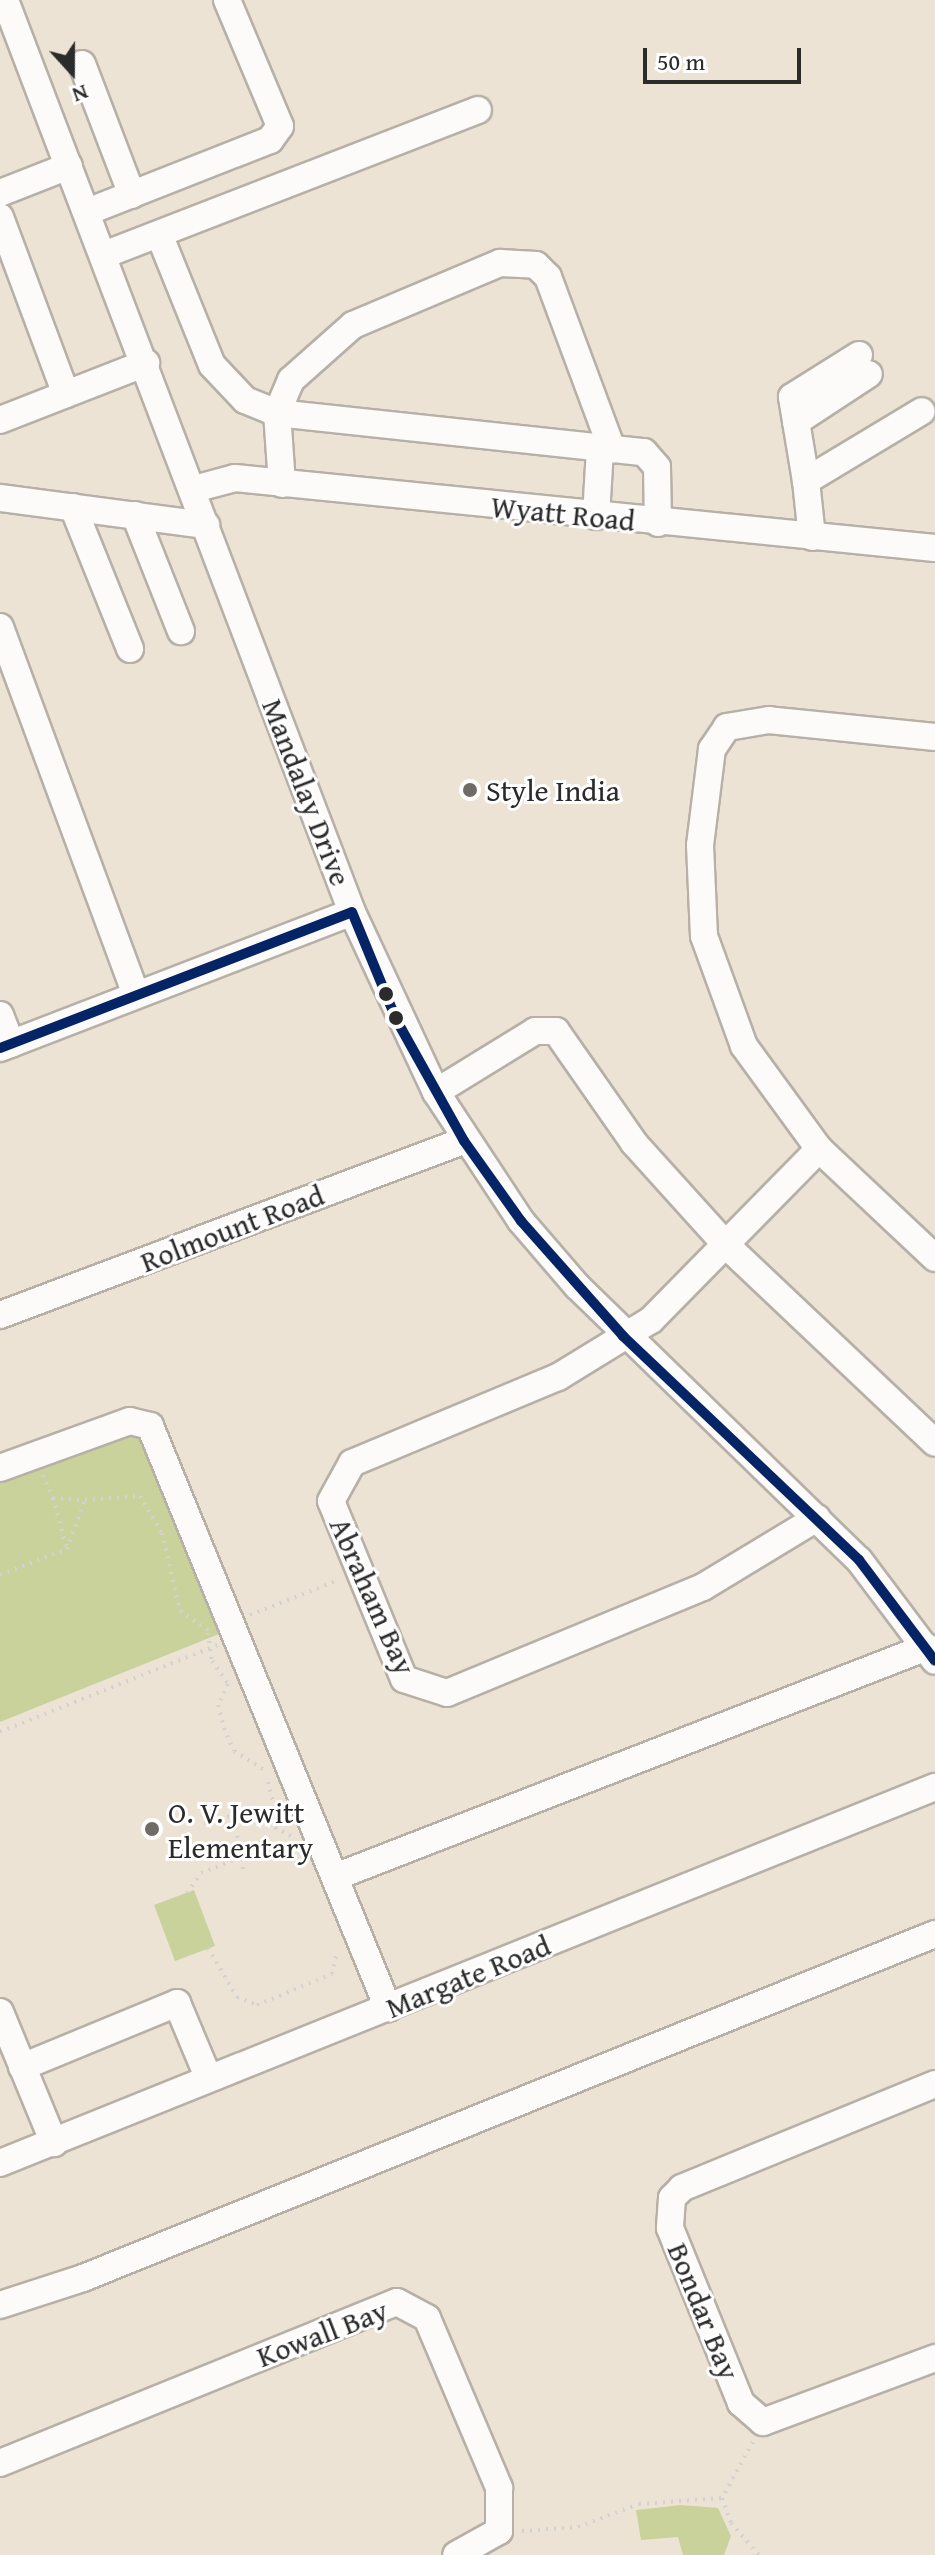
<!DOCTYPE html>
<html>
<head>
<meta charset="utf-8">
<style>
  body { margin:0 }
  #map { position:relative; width:935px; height:2555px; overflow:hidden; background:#ece3d5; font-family:"Gentium Book Plus",serif }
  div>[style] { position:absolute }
  .green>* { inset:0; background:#c9d29b }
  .path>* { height:4px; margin-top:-2px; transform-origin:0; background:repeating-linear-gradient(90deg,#d4d2cf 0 2px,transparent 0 8px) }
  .roads { filter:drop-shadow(2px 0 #b6b0a7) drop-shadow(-2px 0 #b6b0a7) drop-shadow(0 2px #b6b0a7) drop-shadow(0 -2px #b6b0a7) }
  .minor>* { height:26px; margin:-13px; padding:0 13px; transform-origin:13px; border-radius:13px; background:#fcfbf9 }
  .bus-1>* { height:10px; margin:-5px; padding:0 5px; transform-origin:5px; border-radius:5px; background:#052465 }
  .dots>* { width:22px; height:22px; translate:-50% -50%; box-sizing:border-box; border:4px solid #fff; border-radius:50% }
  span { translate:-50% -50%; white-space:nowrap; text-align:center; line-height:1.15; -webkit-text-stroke:6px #fff; paint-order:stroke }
  .street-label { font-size:30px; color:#2b2b2b }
  .poi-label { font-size:30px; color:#2b2b2b }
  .left { translate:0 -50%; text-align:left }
  .north { position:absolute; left:32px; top:32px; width:80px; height:80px; -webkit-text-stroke:6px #fff; paint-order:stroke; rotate:159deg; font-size:22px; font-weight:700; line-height:32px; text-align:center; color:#2b2b2b }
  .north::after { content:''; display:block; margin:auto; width:28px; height:36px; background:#2b2b2b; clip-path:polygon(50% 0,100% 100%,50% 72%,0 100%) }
  .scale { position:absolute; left:643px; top:48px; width:158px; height:36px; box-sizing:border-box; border:4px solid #2b2b2b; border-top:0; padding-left:10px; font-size:24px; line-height:28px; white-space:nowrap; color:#2b2b2b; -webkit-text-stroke:6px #fff; paint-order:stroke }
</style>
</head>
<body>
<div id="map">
  <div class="green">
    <i style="clip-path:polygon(128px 1430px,145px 1438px,224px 1632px,0 1722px,0 1481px)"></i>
    <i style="clip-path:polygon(194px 1890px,215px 1946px,175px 1961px,154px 1905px)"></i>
    <i style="clip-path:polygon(681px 2505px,718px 2508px,731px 2536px,724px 2555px,683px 2555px,678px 2537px,641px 2540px,636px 2510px)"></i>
  </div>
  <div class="path">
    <i style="left:43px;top:1475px;width:25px;rotate:67deg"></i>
    <i style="left:53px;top:1498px;width:32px;rotate:4deg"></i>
    <i style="left:53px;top:1498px;width:50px;rotate:74.8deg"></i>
    <i style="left:0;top:1575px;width:72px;rotate:-21.2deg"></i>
    <i style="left:67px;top:1549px;width:52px;rotate:-69.8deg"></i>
    <i style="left:85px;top:1500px;width:55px;rotate:-4.2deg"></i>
    <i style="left:140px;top:1496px;width:43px;rotate:59.3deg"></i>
    <i style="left:162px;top:1533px;width:80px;rotate:77deg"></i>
    <i style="left:180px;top:1611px;width:34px;rotate:34deg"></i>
    <i style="left:250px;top:1615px;width:96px;rotate:-21.5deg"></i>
    <i style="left:208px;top:1633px;width:28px;rotate:82deg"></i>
    <i style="left:212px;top:1661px;width:28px;rotate:55deg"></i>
    <i style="left:228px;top:1684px;width:23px;rotate:115deg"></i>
    <i style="left:218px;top:1705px;width:24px;rotate:75deg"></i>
    <i style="left:224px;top:1728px;width:25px;rotate:67deg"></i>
    <i style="left:234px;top:1751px;width:36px;rotate:32deg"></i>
    <i style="left:0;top:1732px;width:234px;rotate:-21.8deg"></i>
    <i style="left:268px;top:1782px;width:44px;rotate:75.7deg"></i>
    <i style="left:233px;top:1812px;width:64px;rotate:80.1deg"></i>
    <i style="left:204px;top:1823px;width:44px;rotate:-14.3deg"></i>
    <i style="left:247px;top:1812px;width:50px;rotate:28.6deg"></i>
    <i style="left:187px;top:1893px;width:24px;rotate:-55deg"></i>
    <i style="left:201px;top:1873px;width:41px;rotate:-21.5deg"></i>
    <i style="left:208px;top:1948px;width:57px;rotate:59.4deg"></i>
    <i style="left:237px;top:1997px;width:22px;rotate:22deg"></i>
    <i style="left:257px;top:2005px;width:81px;rotate:-22.5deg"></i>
    <i style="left:332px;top:1974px;width:23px;rotate:-77deg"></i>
    <i style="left:753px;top:2442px;width:64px;rotate:119deg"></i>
    <i style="left:722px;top:2498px;width:27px;rotate:70deg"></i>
    <i style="left:731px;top:2523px;width:43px;rotate:48.8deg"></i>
    <i style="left:522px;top:2531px;width:56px;rotate:-4.1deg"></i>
    <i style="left:578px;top:2527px;width:65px;rotate:-20.7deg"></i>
    <i style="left:639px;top:2504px;width:83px;rotate:-4.1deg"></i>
  </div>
  <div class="roads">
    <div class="minor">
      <i style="left:5px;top:0;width:976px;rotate:69.17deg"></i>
      <i style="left:352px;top:912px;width:199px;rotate:65deg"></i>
      <i style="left:436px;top:1092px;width:154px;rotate:56.6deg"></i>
      <i style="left:521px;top:1221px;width:86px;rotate:49.3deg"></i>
      <i style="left:577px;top:1286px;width:393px;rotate:44.2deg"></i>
      <i style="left:859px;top:1560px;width:126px;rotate:53deg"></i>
      <i style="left:82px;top:64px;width:140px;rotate:69.1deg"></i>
      <i style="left:0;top:193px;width:74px;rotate:-21.4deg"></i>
      <i style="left:87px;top:212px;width:197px;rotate:-21.5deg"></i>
      <i style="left:270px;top:140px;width:17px;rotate:-54deg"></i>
      <i style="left:280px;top:126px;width:137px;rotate:-112.8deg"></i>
      <i style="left:0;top:217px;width:189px;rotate:69.6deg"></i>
      <i style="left:159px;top:234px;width:141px;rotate:68deg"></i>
      <i style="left:212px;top:365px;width:48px;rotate:46.7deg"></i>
      <i style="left:245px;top:400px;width:35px;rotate:22deg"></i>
      <i style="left:277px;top:413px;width:36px;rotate:-67deg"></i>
      <i style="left:291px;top:380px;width:83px;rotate:-41.6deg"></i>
      <i style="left:353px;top:325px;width:160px;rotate:-22.9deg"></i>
      <i style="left:500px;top:263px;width:36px;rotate:3deg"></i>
      <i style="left:536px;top:265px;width:17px;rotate:45deg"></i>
      <i style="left:548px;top:277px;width:184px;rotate:69.6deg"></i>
      <i style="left:104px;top:255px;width:401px;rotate:-21.2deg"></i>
      <i style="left:0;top:420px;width:157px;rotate:-21.3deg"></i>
      <i style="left:796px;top:422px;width:87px;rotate:-33.3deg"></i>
      <i style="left:806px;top:481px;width:85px;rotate:-99.5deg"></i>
      <i style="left:792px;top:397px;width:79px;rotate:-32.1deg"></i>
      <i style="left:282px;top:484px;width:71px;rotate:-94deg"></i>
      <i style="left:277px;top:413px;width:369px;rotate:6.1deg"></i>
      <i style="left:644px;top:452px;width:20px;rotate:49deg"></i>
      <i style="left:657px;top:467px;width:56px;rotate:89deg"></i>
      <i style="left:194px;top:489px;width:42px;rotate:-15deg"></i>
      <i style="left:235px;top:478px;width:703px;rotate:5.71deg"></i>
      <i style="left:0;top:498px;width:208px;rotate:7.5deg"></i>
      <i style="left:73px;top:507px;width:153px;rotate:68.1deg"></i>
      <i style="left:135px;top:515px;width:125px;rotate:68.4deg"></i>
      <i style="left:596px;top:516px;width:68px;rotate:-86.6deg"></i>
      <i style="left:812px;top:537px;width:56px;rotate:-96.1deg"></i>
      <i style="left:806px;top:481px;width:135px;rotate:-31.1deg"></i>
      <i style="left:0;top:627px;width:392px;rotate:69.7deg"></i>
      <i style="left:935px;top:737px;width:167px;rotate:-174.2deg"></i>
      <i style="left:769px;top:720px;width:43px;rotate:170.5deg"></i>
      <i style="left:727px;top:727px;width:27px;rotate:124deg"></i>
      <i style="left:712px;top:749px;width:97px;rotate:97.1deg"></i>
      <i style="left:700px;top:845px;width:91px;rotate:87.5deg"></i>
      <i style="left:704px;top:936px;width:117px;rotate:70deg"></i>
      <i style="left:744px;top:1046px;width:127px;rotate:53.9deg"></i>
      <i style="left:819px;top:1149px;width:159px;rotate:43.2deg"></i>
      <i style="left:0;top:1015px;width:31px;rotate:69deg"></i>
      <i style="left:0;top:1048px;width:377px;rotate:-21.1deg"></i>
      <i style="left:436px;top:1092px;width:116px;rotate:-31.6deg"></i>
      <i style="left:535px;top:1031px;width:21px"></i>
      <i style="left:556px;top:1031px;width:136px;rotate:55.1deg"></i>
      <i style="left:634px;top:1143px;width:139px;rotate:47.9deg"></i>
      <i style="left:727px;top:1246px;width:286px;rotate:43.4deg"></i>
      <i style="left:0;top:1315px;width:496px;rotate:-20.6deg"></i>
      <i style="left:0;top:1468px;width:138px;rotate:-19.9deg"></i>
      <i style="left:130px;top:1421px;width:21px;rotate:14deg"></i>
      <i style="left:150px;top:1426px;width:629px;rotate:67.76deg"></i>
      <i style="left:817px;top:1518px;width:133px;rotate:148.8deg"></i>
      <i style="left:703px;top:1587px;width:277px;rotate:157.5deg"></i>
      <i style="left:447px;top:1693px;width:45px;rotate:-162deg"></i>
      <i style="left:404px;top:1679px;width:192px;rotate:-112.3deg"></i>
      <i style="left:331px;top:1501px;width:43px;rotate:-61.1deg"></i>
      <i style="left:352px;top:1463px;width:223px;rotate:-22.7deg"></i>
      <i style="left:558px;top:1377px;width:109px;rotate:-31.5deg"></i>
      <i style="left:651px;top:1320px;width:240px;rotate:-45.5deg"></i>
      <i style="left:335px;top:1877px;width:635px;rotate:-21.23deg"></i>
      <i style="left:0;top:2012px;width:142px;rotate:67.6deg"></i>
      <i style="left:22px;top:2067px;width:168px;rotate:-22.4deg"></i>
      <i style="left:177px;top:2003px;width:82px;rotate:67.2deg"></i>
      <i style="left:935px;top:2084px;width:274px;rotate:157.7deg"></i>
      <i style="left:682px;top:2188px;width:14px;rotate:135deg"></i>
      <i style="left:672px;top:2198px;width:30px;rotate:94deg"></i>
      <i style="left:670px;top:2228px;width:189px;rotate:67.9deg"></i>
      <i style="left:741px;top:2403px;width:29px;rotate:41deg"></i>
      <i style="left:763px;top:2422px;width:184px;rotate:-20.4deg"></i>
      <i style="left:0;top:2163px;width:1008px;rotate:-21.91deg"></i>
      <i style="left:0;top:2305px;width:87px;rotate:-18deg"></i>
      <i style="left:83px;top:2278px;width:919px;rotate:-21.99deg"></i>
      <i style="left:0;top:2463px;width:428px;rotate:-22.1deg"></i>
      <i style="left:397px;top:2302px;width:34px;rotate:28deg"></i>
      <i style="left:427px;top:2318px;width:185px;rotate:67deg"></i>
      <i style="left:499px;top:2488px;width:43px;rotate:90deg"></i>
      <i style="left:499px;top:2531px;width:49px;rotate:150.8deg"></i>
    </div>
  </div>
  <div class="bus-1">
    <i style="left:352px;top:912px;width:118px;rotate:67.6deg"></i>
    <i style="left:397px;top:1021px;width:137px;rotate:60.8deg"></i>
    <i style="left:464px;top:1141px;width:98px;rotate:54.5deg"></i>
    <i style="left:521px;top:1221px;width:154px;rotate:48.4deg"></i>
    <i style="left:623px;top:1336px;width:325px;rotate:43.5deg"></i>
    <i style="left:859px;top:1560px;width:126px;rotate:53deg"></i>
    <i style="left:0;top:1048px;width:377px;rotate:-21.1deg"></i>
  </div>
  <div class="dots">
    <i style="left:470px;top:790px;background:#6f6b66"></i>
    <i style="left:386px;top:994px;background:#2b2b2b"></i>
    <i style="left:396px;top:1018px;background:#2b2b2b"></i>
    <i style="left:152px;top:1829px;background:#6f6b66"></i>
  </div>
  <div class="street-label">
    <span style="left:563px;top:513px;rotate:6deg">Wyatt Road</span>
    <span style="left:307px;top:792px;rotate:69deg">Mandalay Drive</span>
    <span style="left:232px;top:1228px;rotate:-21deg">Rolmount Road</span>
    <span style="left:373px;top:1596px;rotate:66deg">Abraham Bay</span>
    <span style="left:468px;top:1976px;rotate:-22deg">Margate Road</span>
    <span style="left:704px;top:2311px;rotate:68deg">Bondar Bay</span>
    <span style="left:322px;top:2333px;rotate:-21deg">Kowall Bay</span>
  </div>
  <div class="poi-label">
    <span class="left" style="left:486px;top:790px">Style India</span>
    <span class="left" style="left:168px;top:1829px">O. V. Jewitt<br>Elementary</span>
  </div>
  <div class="north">N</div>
  <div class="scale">50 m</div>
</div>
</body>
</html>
